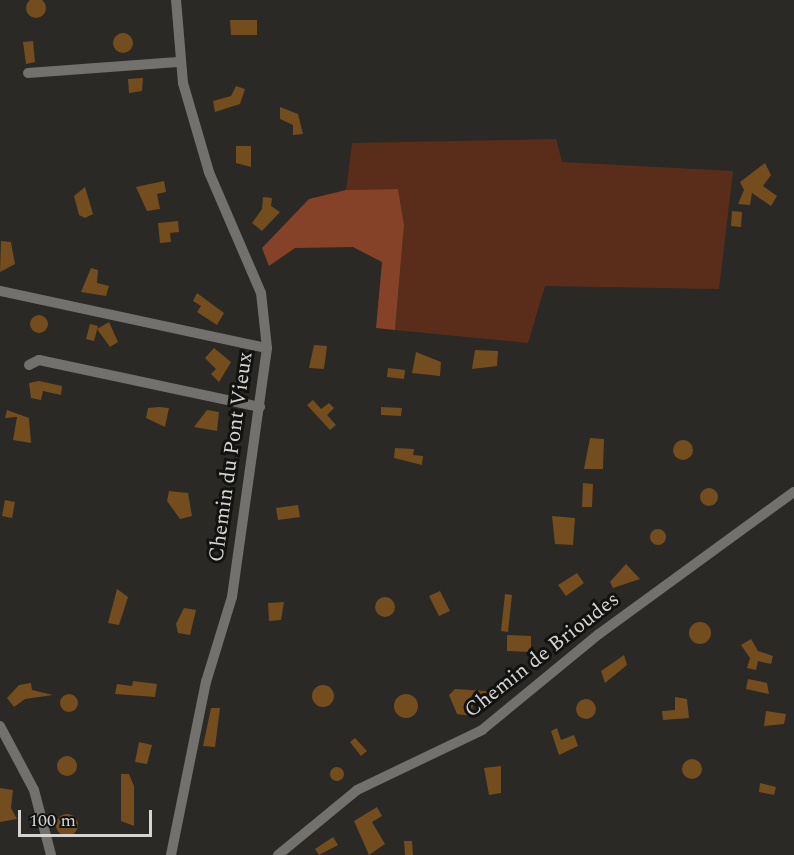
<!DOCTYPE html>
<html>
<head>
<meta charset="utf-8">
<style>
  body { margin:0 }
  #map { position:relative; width:794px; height:855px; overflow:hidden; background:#2a2925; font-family:Spectral,serif }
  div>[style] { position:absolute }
  .green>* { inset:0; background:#5a2d1b }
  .forest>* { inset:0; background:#864228 }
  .building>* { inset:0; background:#744d1e }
  .round { border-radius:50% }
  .minor>* { height:10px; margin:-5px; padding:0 5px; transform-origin:5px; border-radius:5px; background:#73716d }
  span { translate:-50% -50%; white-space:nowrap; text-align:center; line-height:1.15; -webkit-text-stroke:6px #121210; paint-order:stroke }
  .street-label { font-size:21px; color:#d5d4d2 }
  .scale { position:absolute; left:18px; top:810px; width:134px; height:27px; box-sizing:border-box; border:3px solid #d5d4d2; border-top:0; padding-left:8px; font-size:18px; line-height:21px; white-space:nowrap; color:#d5d4d2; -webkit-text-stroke:4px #121210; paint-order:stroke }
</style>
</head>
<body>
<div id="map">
  <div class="green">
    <i style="clip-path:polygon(556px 139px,562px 162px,733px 171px,719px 289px,545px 286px,528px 343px,395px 330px,404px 225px,398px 189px,346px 190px,352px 143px)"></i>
  </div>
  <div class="forest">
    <i style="clip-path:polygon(398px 189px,404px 225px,395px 330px,376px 328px,382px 262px,353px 247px,295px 248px,269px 266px,262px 248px,309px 199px,346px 190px)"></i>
  </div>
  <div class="building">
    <i class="round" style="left:26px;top:-2px;width:20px;height:20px"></i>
    <i style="clip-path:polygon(230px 20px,257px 20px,257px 35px,231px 35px)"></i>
    <i class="round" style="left:113px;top:33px;width:20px;height:20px"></i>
    <i style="clip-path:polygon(33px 41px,35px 62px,26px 64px,23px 42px)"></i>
    <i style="clip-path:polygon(143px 78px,142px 91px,129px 93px,128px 79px)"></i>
    <i style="clip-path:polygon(236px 86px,245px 89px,240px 104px,215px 112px,213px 101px,231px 96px)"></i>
    <i style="clip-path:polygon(280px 107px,298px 114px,303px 134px,293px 135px,293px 125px,280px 119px)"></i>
    <i style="clip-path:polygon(236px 146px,251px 146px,251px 167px,236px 163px)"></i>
    <i style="clip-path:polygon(765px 163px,771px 175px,763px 186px,777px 196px,771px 206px,752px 193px,750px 205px,738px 204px,744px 190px,740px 182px)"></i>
    <i style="clip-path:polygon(164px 181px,166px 192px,157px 194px,160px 209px,147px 211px,136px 187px)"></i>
    <i style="clip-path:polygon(85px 187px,93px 214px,85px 218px,79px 215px,74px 196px)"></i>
    <i style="clip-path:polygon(263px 197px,272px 198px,271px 206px,280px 212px,262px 231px,252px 223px,262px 209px)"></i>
    <i style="clip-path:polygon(732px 211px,742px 212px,741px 227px,731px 226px)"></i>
    <i style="clip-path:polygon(178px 221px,179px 232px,170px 233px,171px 242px,160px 243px,158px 223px)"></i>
    <i style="clip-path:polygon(1px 241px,11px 242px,15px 264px,0 272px)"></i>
    <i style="clip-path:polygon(91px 268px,98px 270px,97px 283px,109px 286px,106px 296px,81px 292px)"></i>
    <i style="clip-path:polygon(197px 293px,224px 313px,217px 325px,197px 312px,201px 306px,193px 301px)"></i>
    <i class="round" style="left:30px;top:315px;width:18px;height:18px"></i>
    <i style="clip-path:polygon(109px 322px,118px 342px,110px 347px,97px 329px)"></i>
    <i style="clip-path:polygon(90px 324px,98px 326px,94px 341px,86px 339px)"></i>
    <i style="clip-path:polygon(314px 345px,327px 346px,324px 369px,309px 368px)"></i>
    <i style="clip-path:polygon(214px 348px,231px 362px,219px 382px,211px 374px,216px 369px,205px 358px)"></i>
    <i style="clip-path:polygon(475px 350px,498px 351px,497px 366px,472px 369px)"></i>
    <i style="clip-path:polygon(416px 352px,441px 362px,440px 376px,412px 373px)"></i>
    <i style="clip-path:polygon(388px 368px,405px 370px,404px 379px,387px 377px)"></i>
    <i style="clip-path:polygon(39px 381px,62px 386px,61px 395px,43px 391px,41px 400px,31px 398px,29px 383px)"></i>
    <i style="clip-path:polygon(313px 400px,321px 409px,329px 403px,334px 408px,327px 415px,336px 425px,330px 430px,307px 405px)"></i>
    <i style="clip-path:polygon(159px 407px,169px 408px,165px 427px,146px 418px,148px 408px)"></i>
    <i style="clip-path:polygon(381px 407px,402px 408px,401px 416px,381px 415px)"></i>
    <i style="clip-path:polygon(7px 410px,29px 418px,31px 443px,13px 440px,17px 417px,5px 418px)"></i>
    <i style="clip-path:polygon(207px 410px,219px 412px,217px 431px,194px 427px)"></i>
    <i style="clip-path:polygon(590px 438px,604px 439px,603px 469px,584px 469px)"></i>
    <i class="round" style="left:673px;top:440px;width:20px;height:20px"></i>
    <i style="clip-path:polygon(395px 448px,414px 449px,413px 455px,423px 456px,422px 465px,394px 458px)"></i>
    <i style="clip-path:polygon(583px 483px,593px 484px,592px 507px,582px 507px)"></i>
    <i class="round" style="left:700px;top:488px;width:18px;height:18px"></i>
    <i style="clip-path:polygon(169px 491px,188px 493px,192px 516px,180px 519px,167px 501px)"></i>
    <i style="clip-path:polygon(5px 500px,15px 502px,12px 518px,2px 516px)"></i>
    <i style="clip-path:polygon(298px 505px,300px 517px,278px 520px,276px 508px)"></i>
    <i style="clip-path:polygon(552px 516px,575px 518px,573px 545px,555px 544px)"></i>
    <i class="round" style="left:650px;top:529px;width:16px;height:16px"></i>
    <i style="clip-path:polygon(626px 564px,640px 579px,613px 588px,610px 582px)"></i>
    <i style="clip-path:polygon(577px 573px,584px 583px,566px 596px,558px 585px)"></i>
    <i style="clip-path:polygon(117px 589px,128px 597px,119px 625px,108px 623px)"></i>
    <i style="clip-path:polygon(440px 591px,450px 611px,439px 616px,429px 596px)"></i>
    <i style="clip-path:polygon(505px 594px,512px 595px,508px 632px,501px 631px)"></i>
    <i class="round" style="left:375px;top:597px;width:20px;height:20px"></i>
    <i style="clip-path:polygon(284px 602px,281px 620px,269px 621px,268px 603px)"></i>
    <i style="clip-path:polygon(184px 608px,196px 610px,190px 635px,178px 633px,176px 624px)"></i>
    <i class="round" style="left:689px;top:622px;width:22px;height:22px"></i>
    <i style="clip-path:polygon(507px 635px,531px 636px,531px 652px,507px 651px)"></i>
    <i style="clip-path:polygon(751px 639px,758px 651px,773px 656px,771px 664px,758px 661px,756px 670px,747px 668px,750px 658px,741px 645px)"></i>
    <i style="clip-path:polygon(624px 655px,627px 665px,605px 683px,601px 671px)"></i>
    <i style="clip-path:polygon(748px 679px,767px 683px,769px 694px,746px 689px)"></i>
    <i style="clip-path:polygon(133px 681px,157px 684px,155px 697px,115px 694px,117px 684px,132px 686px)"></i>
    <i style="clip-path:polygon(31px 683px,32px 690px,53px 695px,25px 699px,14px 707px,7px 698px,19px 685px)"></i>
    <i class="round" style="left:312px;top:685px;width:22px;height:22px"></i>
    <i style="clip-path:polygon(455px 689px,486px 691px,493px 700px,482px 708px,474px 698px,471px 716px,457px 714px,449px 695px)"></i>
    <i class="round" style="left:60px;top:694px;width:18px;height:18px"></i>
    <i class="round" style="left:394px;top:694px;width:24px;height:24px"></i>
    <i style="clip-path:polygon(675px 697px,687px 699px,689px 718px,663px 720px,662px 711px,675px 710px)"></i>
    <i class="round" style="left:576px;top:699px;width:20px;height:20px"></i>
    <i style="clip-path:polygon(211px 708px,220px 708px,215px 747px,203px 746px)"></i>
    <i style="clip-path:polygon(766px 711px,786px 714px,784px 724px,764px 726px)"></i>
    <i style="clip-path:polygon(557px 728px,561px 740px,574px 735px,578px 746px,559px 755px,551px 731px)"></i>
    <i style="clip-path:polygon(355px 738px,367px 751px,361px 756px,350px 742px)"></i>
    <i style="clip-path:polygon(139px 742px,152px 745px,147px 764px,135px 762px)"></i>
    <i class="round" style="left:57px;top:756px;width:20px;height:20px"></i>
    <i class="round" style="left:682px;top:759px;width:20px;height:20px"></i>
    <i style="clip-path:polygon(501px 766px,501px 793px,489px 795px,484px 768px)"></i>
    <i class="round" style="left:330px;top:767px;width:14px;height:14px"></i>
    <i style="clip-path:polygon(121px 774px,129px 774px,134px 786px,134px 826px,121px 821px)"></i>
    <i style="clip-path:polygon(760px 783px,776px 787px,774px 795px,759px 792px)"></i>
    <i style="clip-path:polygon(0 788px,13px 790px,11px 808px,17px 819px,0 822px)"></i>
    <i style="clip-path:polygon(377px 807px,382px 816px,372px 822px,385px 844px,369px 855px,354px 821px)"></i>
    <i class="round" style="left:56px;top:814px;width:22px;height:22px"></i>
    <i style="clip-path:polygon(333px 837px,338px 845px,319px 855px,315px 849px)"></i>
    <i style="clip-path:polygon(404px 841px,412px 841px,413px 855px,405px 855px)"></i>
  </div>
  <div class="minor">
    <i style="left:28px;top:73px;width:150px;rotate:-4.2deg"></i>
    <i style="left:0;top:291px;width:273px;rotate:12.1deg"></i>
    <i style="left:29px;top:365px;width:11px;rotate:-27deg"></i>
    <i style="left:39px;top:360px;width:226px;rotate:12deg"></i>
    <i style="left:0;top:726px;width:72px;rotate:62deg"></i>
    <i style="left:34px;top:790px;width:67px;rotate:75.3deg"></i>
    <i style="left:171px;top:855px;width:177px;rotate:-78.6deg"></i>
    <i style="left:206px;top:682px;width:89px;rotate:-73deg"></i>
    <i style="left:232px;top:597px;width:251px;rotate:-82deg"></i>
    <i style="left:267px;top:348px;width:55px;rotate:-96.2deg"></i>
    <i style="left:261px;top:293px;width:132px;rotate:-113.3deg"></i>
    <i style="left:209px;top:172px;width:93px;rotate:-106.3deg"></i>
    <i style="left:183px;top:83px;width:83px;rotate:-94.8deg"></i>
    <i style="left:278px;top:855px;width:102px;rotate:-39.4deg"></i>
    <i style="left:357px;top:790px;width:139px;rotate:-25.6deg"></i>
    <i style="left:482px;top:730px;width:151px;rotate:-39.4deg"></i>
    <i style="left:599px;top:634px;width:241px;rotate:-36.1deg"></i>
  </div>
  <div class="street-label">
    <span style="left:231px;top:457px;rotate:-82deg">Chemin du Pont Vieux</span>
    <span style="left:542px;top:655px;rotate:-38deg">Chemin de Brioudes</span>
  </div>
  <div class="scale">100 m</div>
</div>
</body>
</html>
